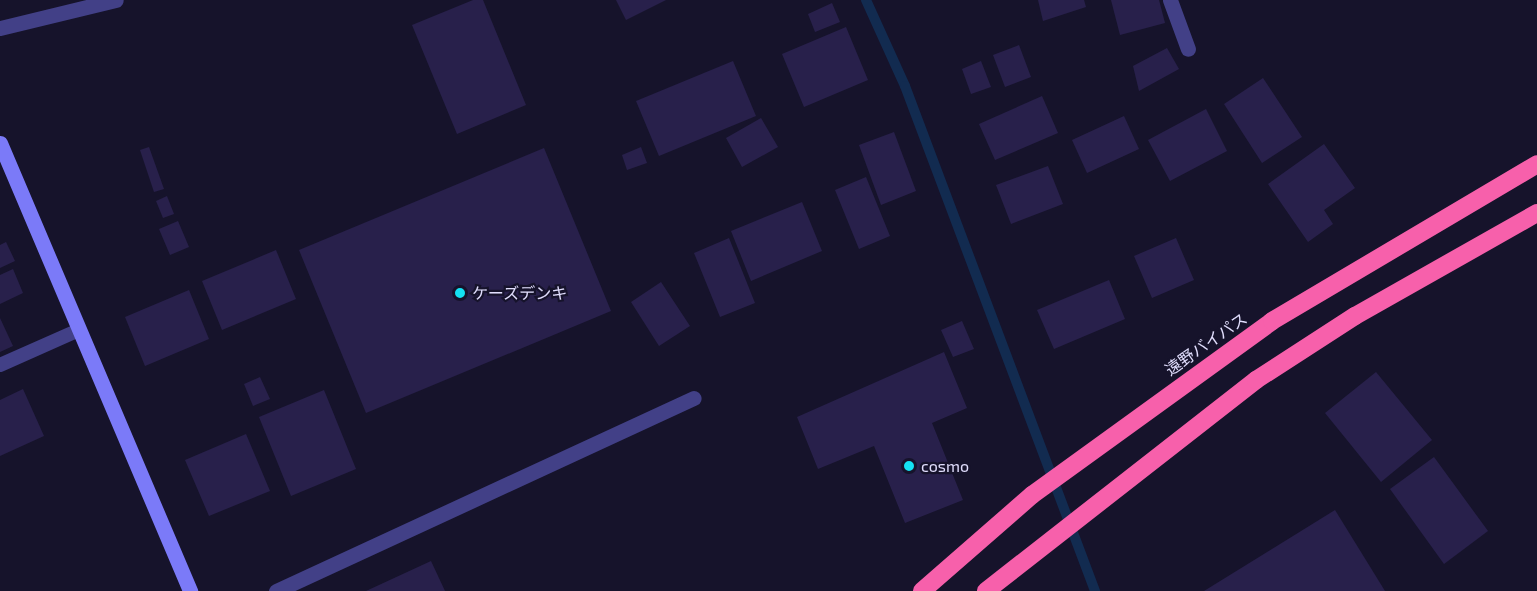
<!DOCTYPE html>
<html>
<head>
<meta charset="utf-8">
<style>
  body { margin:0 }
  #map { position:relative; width:1537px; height:591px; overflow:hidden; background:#16132b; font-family:"Exo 2","Noto Sans JP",sans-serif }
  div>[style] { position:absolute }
  .stream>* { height:10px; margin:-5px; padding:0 5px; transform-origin:5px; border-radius:5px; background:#122b50 }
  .building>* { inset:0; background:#28204b }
  .lane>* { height:14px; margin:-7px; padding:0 7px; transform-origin:7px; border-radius:7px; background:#424087 }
  .street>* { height:15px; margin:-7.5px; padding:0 7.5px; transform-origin:7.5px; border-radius:7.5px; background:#424087 }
  .secondary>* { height:15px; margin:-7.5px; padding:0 7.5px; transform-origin:7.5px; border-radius:7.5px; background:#7b7af8 }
  .highway>* { height:18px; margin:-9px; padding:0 9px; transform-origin:9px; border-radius:9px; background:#f760ab }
  .dots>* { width:16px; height:16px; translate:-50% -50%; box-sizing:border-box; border:3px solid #16132b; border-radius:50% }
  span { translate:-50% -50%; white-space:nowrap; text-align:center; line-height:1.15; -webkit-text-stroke:4.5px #16132b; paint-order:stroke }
  .poi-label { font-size:16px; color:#e1defd }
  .left { translate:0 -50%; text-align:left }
  .street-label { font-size:16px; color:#e1defd }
</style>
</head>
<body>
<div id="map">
  <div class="stream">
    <i style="left:866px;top:0;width:94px;rotate:65.6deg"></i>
    <i style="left:905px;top:86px;width:540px;rotate:69.38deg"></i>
  </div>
  <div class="building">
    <i style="clip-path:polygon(473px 0,483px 0,526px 105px,457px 134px,412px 25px)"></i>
    <i style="clip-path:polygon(616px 0,666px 0,626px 20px)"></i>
    <i style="clip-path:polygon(1038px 0,1084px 0,1086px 7px,1043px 21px)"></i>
    <i style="clip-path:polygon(1111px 0,1159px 0,1165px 23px,1120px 35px)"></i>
    <i style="clip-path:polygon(832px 3px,840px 22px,815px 32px,808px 14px)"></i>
    <i style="clip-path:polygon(846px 27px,868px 80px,804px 107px,782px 54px)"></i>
    <i style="clip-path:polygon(1019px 45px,1031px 77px,1005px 87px,993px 55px)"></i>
    <i style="clip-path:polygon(1167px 48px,1179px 69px,1139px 91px,1133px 66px)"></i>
    <i style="clip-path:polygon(733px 61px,756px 116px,659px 156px,636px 101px)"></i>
    <i style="clip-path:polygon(981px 61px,991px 87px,971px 94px,962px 69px)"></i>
    <i style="clip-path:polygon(1263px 78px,1302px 137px,1262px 163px,1224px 104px)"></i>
    <i style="clip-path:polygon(1042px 96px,1058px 133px,995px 160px,979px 124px)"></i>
    <i style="clip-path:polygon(1206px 109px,1227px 151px,1170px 181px,1148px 140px)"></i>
    <i style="clip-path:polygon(1124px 116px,1139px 149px,1087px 173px,1072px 140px)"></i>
    <i style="clip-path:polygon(761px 118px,778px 147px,742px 167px,726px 138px)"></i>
    <i style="clip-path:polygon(894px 132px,916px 191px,881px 205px,859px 145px)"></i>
    <i style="clip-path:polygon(1324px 144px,1355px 188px,1324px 210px,1333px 224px,1308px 242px,1268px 184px)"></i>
    <i style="clip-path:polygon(149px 147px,164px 189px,154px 192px,140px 150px)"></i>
    <i style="clip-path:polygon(641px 147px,647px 163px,627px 170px,622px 155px)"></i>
    <i style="clip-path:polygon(544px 148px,611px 311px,366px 413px,299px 250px)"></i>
    <i style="clip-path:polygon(1048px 166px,1063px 204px,1011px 224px,996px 185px)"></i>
    <i style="clip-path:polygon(866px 177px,890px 236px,859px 249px,835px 190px)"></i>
    <i style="clip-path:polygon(167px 196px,174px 214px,163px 218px,156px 201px)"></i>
    <i style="clip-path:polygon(802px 202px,822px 251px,751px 281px,731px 231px)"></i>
    <i style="clip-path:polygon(178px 221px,189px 247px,170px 255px,159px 229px)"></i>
    <i style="clip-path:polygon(729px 238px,755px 303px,720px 317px,694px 253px)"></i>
    <i style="clip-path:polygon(1176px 238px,1194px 280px,1152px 298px,1134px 256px)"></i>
    <i style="clip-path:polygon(6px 242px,15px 261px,0 268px,0 245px)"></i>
    <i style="clip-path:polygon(276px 250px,296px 299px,222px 330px,202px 281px)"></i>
    <i style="clip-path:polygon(13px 269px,23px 293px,0 304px,0 275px)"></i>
    <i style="clip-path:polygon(1109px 280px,1125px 319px,1054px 349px,1037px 310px)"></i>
    <i style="clip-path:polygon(661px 282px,690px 326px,659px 346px,631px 302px)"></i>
    <i style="clip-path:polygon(189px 290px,209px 339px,145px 366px,125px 317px)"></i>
    <i style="clip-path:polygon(0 318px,13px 346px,0 352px)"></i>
    <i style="clip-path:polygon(962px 321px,974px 349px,953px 357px,941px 330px)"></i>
    <i style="clip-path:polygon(944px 352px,967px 408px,932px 423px,963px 500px,905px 523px,874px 446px,818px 469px,797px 417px)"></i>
    <i style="clip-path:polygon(1376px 372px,1432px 440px,1381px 482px,1325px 413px)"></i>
    <i style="clip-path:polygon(260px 377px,270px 399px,253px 406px,244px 384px)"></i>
    <i style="clip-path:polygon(23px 389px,44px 436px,0 456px,0 400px)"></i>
    <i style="clip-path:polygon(324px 390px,356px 469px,291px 496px,259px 417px)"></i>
    <i style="clip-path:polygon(246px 434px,270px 491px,209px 516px,185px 460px)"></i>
    <i style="clip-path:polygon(1434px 457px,1488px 531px,1444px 564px,1390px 489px)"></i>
    <i style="clip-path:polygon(1335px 510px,1385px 591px,1204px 591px)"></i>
    <i style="clip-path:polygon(431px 561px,445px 591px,366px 591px)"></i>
  </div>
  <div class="lane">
    <i style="left:0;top:365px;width:86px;rotate:-23.9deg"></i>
  </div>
  <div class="street">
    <i style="left:1170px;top:0;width:52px;rotate:69.8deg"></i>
    <i style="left:0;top:28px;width:119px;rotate:-13.6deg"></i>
    <i style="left:276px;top:591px;width:460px;rotate:-24.8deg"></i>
  </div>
  <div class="secondary">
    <i style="left:0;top:143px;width:487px;rotate:67deg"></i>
  </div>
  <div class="highway">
    <i style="left:922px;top:591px;width:146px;rotate:-41.1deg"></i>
    <i style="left:1032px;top:495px;width:296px;rotate:-35.9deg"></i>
    <i style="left:1272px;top:321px;width:308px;rotate:-30.6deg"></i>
    <i style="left:986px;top:591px;width:343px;rotate:-38deg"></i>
    <i style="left:1256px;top:380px;width:118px;rotate:-32.9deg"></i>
    <i style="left:1355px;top:316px;width:209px;rotate:-29.5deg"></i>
  </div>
  <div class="dots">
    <i style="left:460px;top:293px;background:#14e1f3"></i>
    <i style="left:909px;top:466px;background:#14e1f3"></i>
  </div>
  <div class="poi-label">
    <span class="left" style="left:472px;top:293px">ケーズデンキ</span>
    <span class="left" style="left:921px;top:466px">cosmo</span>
  </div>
  <div class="street-label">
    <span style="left:1206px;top:344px;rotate:-35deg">遠野バイパス</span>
  </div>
</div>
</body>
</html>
